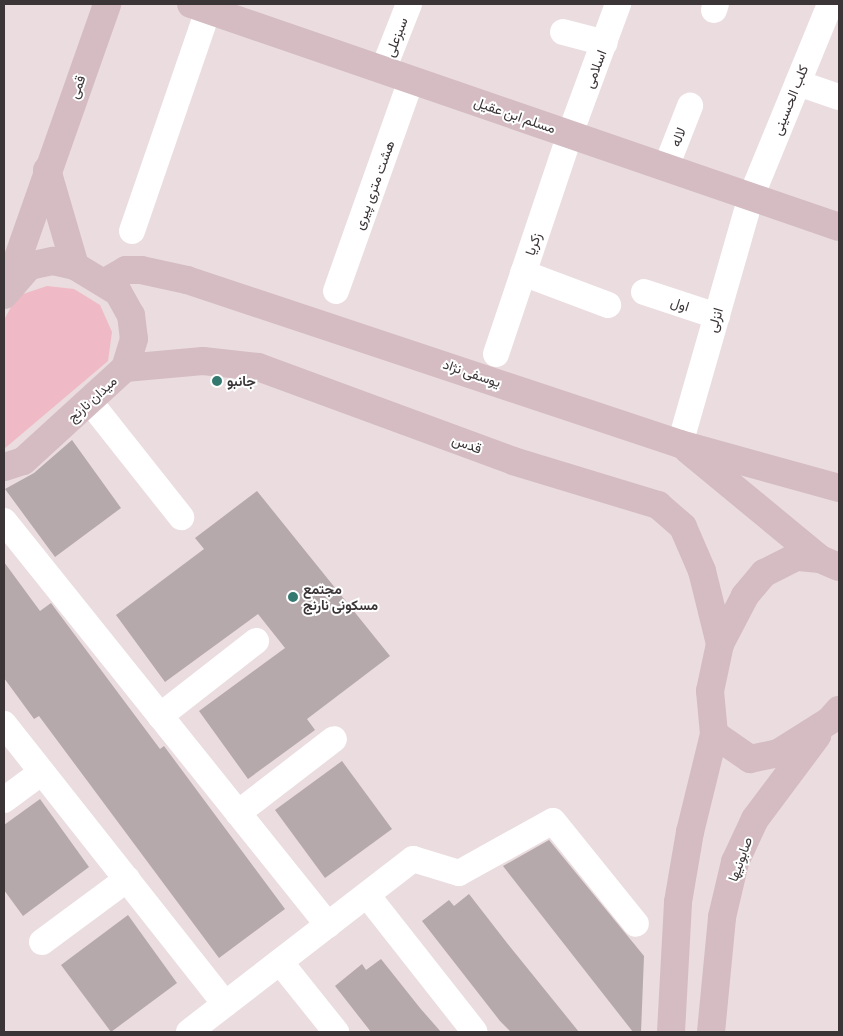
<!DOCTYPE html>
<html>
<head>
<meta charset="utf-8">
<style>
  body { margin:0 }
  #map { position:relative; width:843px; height:1036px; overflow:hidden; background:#eadcdf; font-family:"PT Sans Narrow",Vazirmatn,sans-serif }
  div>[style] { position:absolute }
  .green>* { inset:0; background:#efbac5 }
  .building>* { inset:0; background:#b6a9ab }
  .street>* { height:26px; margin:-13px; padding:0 13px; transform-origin:13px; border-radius:13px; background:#fff }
  .secondary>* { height:28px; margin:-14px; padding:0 14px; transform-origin:14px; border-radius:14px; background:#d4bcc2 }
  .dots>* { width:14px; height:14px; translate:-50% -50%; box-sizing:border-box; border:2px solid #fff; border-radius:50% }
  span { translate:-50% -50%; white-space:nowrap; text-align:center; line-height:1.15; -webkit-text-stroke:4px #fff; paint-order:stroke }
  .street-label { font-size:14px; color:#3b3537 }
  .poi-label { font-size:14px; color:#3b3537; font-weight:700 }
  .left { translate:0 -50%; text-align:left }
  .frame { position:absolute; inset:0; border:5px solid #3b3537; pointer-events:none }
</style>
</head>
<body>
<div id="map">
  <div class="green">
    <i style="clip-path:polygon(47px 286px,74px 289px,100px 305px,112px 332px,108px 361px,4px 449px,4px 320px,17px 296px)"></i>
  </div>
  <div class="building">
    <i style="clip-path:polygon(72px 440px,121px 508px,55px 557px,5px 489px,34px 473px)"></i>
    <i style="clip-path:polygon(257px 491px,390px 656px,307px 719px,315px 730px,248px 779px,199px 711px,285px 648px,258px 614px,165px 682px,116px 615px,204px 549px,195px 538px)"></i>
    <i style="clip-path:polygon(4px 562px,40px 611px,51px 603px,160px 749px,164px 746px,285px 909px,219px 958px,39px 716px,34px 719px,4px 678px)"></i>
    <i style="clip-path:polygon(342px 761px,392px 829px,325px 878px,275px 810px)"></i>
    <i style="clip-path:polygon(40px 799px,89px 867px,23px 916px,4px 890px,4px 825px)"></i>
    <i style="clip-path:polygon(549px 840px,644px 956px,641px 1032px,633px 1032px,503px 866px)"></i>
    <i style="clip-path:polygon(469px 894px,507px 943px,579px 1032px,511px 1032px,500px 1021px,422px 921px,449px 900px,454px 906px)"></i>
    <i style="clip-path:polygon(128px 915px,177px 983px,111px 1032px,61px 965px)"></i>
    <i style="clip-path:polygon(381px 959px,420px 1008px,441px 1032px,371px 1032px,335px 986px,362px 964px,366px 970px)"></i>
  </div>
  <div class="street">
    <i style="left:714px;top:10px;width:6px;rotate:-72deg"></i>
    <i style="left:563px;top:32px;width:43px;rotate:14.7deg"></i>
    <i style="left:383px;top:70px;width:71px;rotate:-68.5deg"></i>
    <i style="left:798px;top:83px;width:43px;rotate:18.9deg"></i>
    <i style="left:666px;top:167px;width:66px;rotate:-68.5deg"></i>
    <i style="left:132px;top:231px;width:240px;rotate:-71deg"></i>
    <i style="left:523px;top:273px;width:91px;rotate:20.6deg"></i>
    <i style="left:336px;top:291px;width:224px;rotate:-70.4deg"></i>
    <i style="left:644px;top:292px;width:77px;rotate:18.2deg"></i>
    <i style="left:496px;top:354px;width:232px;rotate:-71.4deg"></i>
    <i style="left:570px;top:134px;width:139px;rotate:-69.7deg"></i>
    <i style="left:90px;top:402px;width:147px;rotate:51.6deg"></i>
    <i style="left:680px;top:444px;width:257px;rotate:-74deg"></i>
    <i style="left:751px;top:197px;width:209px;rotate:-67.7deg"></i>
    <i style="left:4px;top:521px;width:518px;rotate:51.27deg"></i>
    <i style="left:160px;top:716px;width:122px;rotate:-38deg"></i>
    <i style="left:4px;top:724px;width:357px;rotate:51.7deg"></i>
    <i style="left:4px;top:800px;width:47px;rotate:-36.4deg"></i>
    <i style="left:238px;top:813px;width:121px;rotate:-37.6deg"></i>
    <i style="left:367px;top:895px;width:174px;rotate:51.8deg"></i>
    <i style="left:42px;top:942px;width:106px;rotate:-36.5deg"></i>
    <i style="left:280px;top:962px;width:90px;rotate:51.3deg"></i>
    <i style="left:189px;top:1032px;width:283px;rotate:-37.7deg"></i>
    <i style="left:413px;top:859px;width:48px;rotate:16.9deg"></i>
    <i style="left:459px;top:873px;width:107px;rotate:-29deg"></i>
    <i style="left:553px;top:821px;width:132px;rotate:51.1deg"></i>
  </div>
  <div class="secondary">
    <i style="left:191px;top:4px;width:685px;rotate:18.99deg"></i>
    <i style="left:47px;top:170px;width:100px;rotate:73.7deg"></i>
    <i style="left:105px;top:282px;width:24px;rotate:-30deg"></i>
    <i style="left:126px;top:270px;width:15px"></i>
    <i style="left:141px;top:270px;width:47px;rotate:12.3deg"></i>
    <i style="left:187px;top:280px;width:520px;rotate:18.4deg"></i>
    <i style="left:680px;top:444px;width:165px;rotate:15.5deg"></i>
    <i style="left:9px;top:283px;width:296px;rotate:-70.6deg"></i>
    <i style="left:4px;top:295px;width:38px;rotate:-49deg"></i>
    <i style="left:29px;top:266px;width:25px;rotate:-12deg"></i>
    <i style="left:53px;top:261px;width:23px;rotate:13deg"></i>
    <i style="left:75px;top:266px;width:50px;rotate:31.2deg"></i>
    <i style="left:118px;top:292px;width:26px;rotate:61deg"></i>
    <i style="left:131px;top:315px;width:24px;rotate:83deg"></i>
    <i style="left:134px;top:339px;width:30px;rotate:107deg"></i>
    <i style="left:125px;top:368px;width:138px;rotate:137.6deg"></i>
    <i style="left:23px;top:461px;width:20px;rotate:162deg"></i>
    <i style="left:125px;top:368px;width:78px;rotate:-5.1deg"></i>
    <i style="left:203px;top:361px;width:55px;rotate:6.2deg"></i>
    <i style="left:258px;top:367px;width:272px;rotate:20.2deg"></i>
    <i style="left:513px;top:461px;width:152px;rotate:16.9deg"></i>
    <i style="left:658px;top:505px;width:33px;rotate:41deg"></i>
    <i style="left:683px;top:527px;width:48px;rotate:66.6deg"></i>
    <i style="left:702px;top:571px;width:75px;rotate:76.1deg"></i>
    <i style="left:688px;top:450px;width:171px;rotate:39.5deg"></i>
    <i style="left:839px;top:567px;width:21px;rotate:-157deg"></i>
    <i style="left:820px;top:559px;width:24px;rotate:-175deg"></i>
    <i style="left:796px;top:557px;width:36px;rotate:153deg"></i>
    <i style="left:764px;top:573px;width:30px;rotate:130deg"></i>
    <i style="left:745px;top:596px;width:54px;rotate:117.5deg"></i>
    <i style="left:720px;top:644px;width:48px;rotate:102deg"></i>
    <i style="left:710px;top:691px;width:43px;rotate:84.7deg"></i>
    <i style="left:714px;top:734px;width:44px;rotate:34.8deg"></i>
    <i style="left:750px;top:759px;width:29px;rotate:-12deg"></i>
    <i style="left:778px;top:753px;width:60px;rotate:-32.1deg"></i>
    <i style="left:829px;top:721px;width:15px;rotate:-48deg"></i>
    <i style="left:671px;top:1032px;width:130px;rotate:-86.9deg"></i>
    <i style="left:678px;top:902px;width:71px;rotate:-80.3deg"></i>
    <i style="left:690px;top:832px;width:101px;rotate:-76.2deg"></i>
    <i style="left:711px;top:1032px;width:116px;rotate:-84.5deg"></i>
    <i style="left:722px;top:917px;width:57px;rotate:-76.7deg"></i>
    <i style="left:735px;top:862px;width:47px;rotate:-65.1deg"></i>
    <i style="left:755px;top:819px;width:104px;rotate:-53.2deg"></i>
  </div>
  <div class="dots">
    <i style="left:217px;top:381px;background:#337970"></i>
    <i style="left:293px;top:597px;background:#337970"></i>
  </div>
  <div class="street-label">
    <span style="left:396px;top:37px;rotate:-69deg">سبزعلی</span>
    <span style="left:595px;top:69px;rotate:-69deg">اسلامی</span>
    <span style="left:77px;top:87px;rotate:-70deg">قمی</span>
    <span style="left:790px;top:100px;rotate:-68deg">کلب الحسینی</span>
    <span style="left:515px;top:115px;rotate:19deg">مسلم ابن عقیل</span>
    <span style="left:678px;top:137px;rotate:-68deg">لاله</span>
    <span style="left:374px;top:185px;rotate:-70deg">هشت متری پیری</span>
    <span style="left:533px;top:244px;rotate:-71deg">زکریا</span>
    <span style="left:680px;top:304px;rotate:18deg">اول</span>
    <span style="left:715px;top:320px;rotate:-74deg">انزلی</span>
    <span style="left:472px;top:373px;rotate:19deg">یوسفی نژاد</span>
    <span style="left:92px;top:399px;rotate:-42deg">میدان نارنج</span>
    <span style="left:467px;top:444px;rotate:20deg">قدس</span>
    <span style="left:740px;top:859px;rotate:-70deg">صابونیها</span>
  </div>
  <div class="poi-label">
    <span class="left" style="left:227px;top:381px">جانبو</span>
    <span class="left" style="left:303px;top:597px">مجتمع<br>مسکونی نارنج</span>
  </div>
  <div class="frame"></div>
</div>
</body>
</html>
